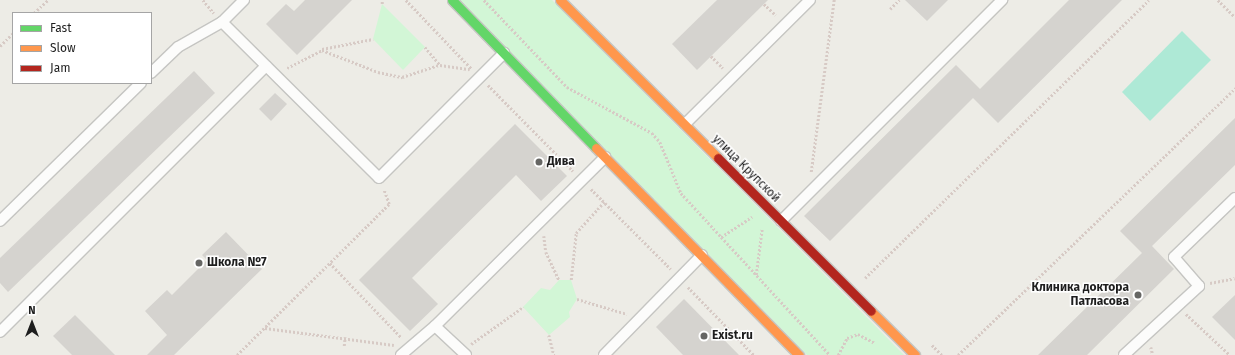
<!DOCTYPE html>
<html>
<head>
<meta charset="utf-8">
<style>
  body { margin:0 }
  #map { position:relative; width:1235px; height:355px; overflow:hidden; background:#edece6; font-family:"Fira Sans",sans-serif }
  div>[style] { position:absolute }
  .park>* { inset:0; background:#d2f6d6 }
  .pitch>* { inset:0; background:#aee9d6 }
  .building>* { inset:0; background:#d5d3cf }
  .path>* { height:2.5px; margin-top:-1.25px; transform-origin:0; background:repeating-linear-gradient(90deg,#d7cac5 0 2px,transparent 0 4px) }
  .roads { filter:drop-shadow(1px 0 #c5c5c2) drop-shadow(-1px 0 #c5c5c2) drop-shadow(0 1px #c5c5c2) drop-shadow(0 -1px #c5c5c2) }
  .lane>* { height:10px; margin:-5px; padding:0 5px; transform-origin:5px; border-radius:5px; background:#fcfcfb }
  .fast>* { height:9px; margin:-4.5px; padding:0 4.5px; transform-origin:4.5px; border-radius:4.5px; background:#63d668 }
  .slow>* { height:9px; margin:-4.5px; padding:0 4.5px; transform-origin:4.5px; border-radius:4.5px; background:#ff974d }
  .jam>* { height:9px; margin:-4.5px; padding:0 4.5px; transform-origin:4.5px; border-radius:4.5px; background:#b3261e }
  .dots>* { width:11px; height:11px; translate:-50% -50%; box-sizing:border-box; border:2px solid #fff; border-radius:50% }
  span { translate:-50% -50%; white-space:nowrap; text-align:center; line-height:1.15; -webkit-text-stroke:3px #fff; paint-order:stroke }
  .poi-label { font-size:12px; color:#1e1e1e; font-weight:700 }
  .left { translate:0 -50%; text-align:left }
  .right { translate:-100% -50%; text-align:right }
  .street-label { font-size:12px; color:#1e1e1e }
  .legend { position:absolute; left:12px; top:12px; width:140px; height:72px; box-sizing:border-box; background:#fff; border:1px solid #a5a5a5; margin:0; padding:5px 7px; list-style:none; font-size:12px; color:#1e1e1e }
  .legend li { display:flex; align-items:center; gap:8px; height:20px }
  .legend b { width:20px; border:1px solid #a5a5a5 }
  .north { position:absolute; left:12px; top:303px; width:40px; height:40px; -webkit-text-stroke:3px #fff; paint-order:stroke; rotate:0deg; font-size:11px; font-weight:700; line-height:16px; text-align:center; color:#1e1e1e }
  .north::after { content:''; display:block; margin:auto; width:14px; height:18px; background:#1e1e1e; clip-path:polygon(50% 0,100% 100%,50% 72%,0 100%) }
</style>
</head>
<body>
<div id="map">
  <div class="park">
    <i style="clip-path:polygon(459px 0,552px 0,904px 355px,807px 355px)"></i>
    <i style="clip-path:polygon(382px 4px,425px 47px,403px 70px,373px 39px)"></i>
    <i style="clip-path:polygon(559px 280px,571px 280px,577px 299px,569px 312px,570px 317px,549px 335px,523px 307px,541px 288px,550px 290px)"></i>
  </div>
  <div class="pitch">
    <i style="clip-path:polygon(1182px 31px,1211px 60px,1150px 121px,1122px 92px)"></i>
  </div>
  <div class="building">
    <i style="clip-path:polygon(305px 0,352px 0,297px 55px,266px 24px,286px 4px,294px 11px)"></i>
    <i style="clip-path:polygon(717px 0,768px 0,697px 70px,672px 44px)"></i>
    <i style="clip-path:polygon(905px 0,948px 0,927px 21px)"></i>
    <i style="clip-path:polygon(1069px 0,1122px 0,998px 123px,973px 98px,830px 241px,804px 216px,956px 65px,980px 89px)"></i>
    <i style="clip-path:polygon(194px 71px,215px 93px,8px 292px,0 283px,0 258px)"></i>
    <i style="clip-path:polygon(275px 93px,287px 104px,271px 121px,259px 109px)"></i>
    <i style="clip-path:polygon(1235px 118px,1235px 165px,1152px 246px,1174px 269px,1087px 355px,1038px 355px,1142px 253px,1120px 231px)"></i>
    <i style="clip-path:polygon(515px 124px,567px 176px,541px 201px,516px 175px,412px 278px,438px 304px,410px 331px,359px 280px)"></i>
    <i style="clip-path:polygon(226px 232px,262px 269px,174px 355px,147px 355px,167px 335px,145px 311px,167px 290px,172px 295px,207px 260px,202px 255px)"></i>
    <i style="clip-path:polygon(1235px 295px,1235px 340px,1212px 317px)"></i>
    <i style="clip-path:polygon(684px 299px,739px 355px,683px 355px,656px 327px)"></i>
    <i style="clip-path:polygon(75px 315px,115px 355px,72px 355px,53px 336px)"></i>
  </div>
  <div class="path">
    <i style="left:203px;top:0;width:17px;rotate:50deg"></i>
    <i style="left:406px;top:0;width:95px;rotate:46.3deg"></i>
    <i style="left:484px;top:0;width:120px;rotate:46.3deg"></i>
    <i style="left:567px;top:87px;width:97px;rotate:28.4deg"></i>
    <i style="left:652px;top:133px;width:12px;rotate:48deg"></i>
    <i style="left:660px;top:142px;width:55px;rotate:67.6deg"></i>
    <i style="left:681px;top:193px;width:220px;rotate:47.4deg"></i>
    <i style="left:1218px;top:0;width:24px;rotate:45deg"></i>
    <i style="left:382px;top:4px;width:4px;rotate:-90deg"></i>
    <i style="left:764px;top:4px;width:16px;rotate:43deg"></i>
    <i style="left:890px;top:9px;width:13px;rotate:-45deg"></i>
    <i style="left:34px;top:13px;width:19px;rotate:-43deg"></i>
    <i style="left:0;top:46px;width:18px;rotate:-45deg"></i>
    <i style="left:425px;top:47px;width:23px;rotate:50deg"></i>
    <i style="left:322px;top:49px;width:52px;rotate:-11.1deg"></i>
    <i style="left:711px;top:56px;width:17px;rotate:45deg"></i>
    <i style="left:287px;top:68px;width:39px;rotate:-27deg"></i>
    <i style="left:322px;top:50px;width:60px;rotate:21.4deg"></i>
    <i style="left:378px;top:72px;width:25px;rotate:12deg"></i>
    <i style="left:402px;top:77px;width:40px;rotate:-18deg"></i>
    <i style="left:440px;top:65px;width:30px;rotate:8deg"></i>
    <i style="left:488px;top:85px;width:121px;rotate:45.3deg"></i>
    <i style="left:811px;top:172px;width:174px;rotate:-82.4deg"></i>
    <i style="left:591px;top:189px;width:113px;rotate:45deg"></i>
    <i style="left:544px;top:236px;width:16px;rotate:83deg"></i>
    <i style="left:546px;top:252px;width:31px;rotate:65deg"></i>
    <i style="left:721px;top:237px;width:37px;rotate:-33deg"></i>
    <i style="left:330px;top:263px;width:104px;rotate:46.2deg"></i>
    <i style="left:756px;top:275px;width:46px;rotate:-82.6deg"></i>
    <i style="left:865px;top:278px;width:397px;rotate:-44.4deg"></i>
    <i style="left:571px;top:280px;width:47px;rotate:-83.9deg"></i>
    <i style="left:576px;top:233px;width:42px;rotate:-47.9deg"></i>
    <i style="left:1210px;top:283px;width:25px;rotate:-11deg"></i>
    <i style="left:688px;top:287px;width:95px;rotate:45.9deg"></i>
    <i style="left:577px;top:299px;width:52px;rotate:16.7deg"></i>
    <i style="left:1186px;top:314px;width:60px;rotate:43deg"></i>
    <i style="left:265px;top:328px;width:130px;rotate:7.5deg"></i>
    <i style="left:549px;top:335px;width:21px;rotate:76deg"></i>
    <i style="left:471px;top:344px;width:64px;rotate:-35.4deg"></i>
    <i style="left:932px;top:345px;width:14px;rotate:45deg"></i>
    <i style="left:344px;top:346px;width:9px;rotate:-84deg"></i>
    <i style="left:1151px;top:347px;width:8px;rotate:76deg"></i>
    <i style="left:237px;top:355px;width:214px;rotate:-44.8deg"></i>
    <i style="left:389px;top:204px;width:15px;rotate:-110deg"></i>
    <i style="left:838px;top:355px;width:19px;rotate:-62deg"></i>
    <i style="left:847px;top:338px;width:12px;rotate:-20deg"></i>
    <i style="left:858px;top:334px;width:19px;rotate:28deg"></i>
    <i style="left:958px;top:355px;width:385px;rotate:-43.9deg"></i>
  </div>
  <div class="roads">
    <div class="lane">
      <i style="left:244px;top:0;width:31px;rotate:135deg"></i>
      <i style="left:222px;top:22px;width:221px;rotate:44.8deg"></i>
      <i style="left:379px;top:178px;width:177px;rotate:-45deg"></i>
      <i style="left:151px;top:73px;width:37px;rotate:-44deg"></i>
      <i style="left:178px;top:47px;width:51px;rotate:-29.6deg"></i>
      <i style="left:685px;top:124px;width:176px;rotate:-44.8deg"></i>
      <i style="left:0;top:221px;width:197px;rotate:-44.4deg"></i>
      <i style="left:781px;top:221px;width:313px;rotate:-45deg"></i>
      <i style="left:0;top:332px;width:376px;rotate:-45deg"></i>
      <i style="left:401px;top:355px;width:45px;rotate:-40.5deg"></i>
      <i style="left:466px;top:355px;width:42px;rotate:-136.9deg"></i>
      <i style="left:435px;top:326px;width:240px;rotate:-44.8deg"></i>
      <i style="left:604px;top:355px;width:140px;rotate:-45.6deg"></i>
      <i style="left:1124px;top:355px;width:102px;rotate:-42.6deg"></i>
      <i style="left:1199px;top:286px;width:38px;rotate:-131deg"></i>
      <i style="left:1174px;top:257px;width:85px;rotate:-44deg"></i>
    </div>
    <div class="fast">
      <i style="left:452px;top:0;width:206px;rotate:45.8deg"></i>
    </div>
    <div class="slow">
      <i style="left:560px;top:0;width:223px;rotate:45deg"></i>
      <i style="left:596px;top:148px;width:290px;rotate:45.6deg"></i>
      <i style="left:871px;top:311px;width:62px;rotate:45deg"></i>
    </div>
    <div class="jam">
      <i style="left:718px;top:158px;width:216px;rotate:45deg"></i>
    </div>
  </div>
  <div class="dots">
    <i style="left:539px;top:162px;background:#666664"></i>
    <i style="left:199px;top:263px;background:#666664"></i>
    <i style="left:1138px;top:295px;background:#666664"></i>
    <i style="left:704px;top:336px;background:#666664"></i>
  </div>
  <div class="poi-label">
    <span class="left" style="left:547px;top:162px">Дива</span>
    <span class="left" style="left:207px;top:263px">Школа №7</span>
    <span class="right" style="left:1129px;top:295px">Клиника доктора<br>Патласова</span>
    <span class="left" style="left:712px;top:336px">Exist.ru</span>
  </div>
  <div class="street-label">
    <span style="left:746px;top:169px;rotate:45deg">улица Крупской</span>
  </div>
  <ul class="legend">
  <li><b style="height:5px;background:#63d668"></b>Fast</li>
  <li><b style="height:5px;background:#ff974d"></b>Slow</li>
  <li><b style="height:5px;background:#b3261e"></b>Jam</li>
  </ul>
  <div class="north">N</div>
</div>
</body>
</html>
